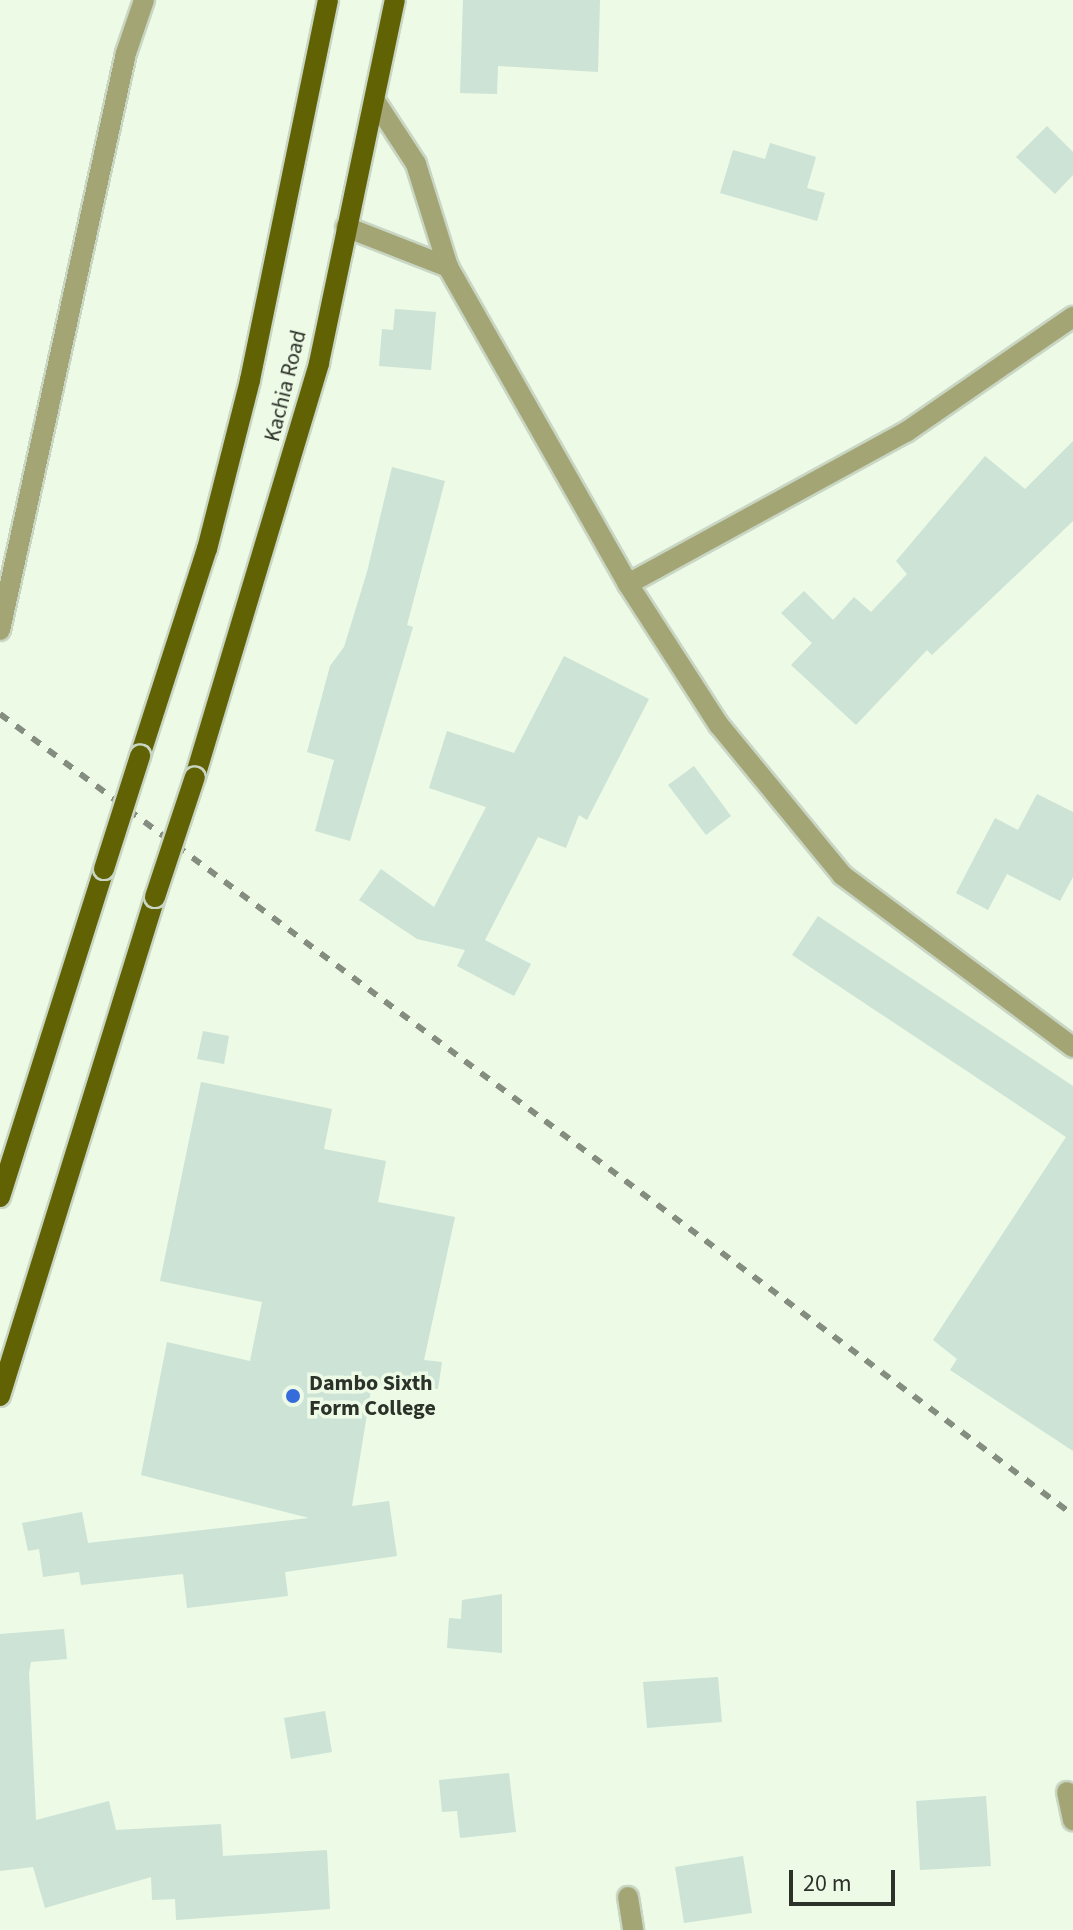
<!DOCTYPE html>
<html>
<head>
<meta charset="utf-8">
<style>
  body { margin:0 }
  #map { position:relative; width:1073px; height:1930px; overflow:hidden; background:#ecfae6; font-family:"Source Sans 3",sans-serif }
  div>[style] { position:absolute }
  .building>* { inset:0; background:#cce3d6 }
  .roads { filter:drop-shadow(2px 0 #c9d6c4) drop-shadow(-2px 0 #c9d6c4) drop-shadow(0 2px #c9d6c4) drop-shadow(0 -2px #c9d6c4) }
  .street>* { height:20px; margin:-10px; padding:0 10px; transform-origin:10px; border-radius:10px; background:#a3a574 }
  .primary>* { height:20px; margin:-10px; padding:0 10px; transform-origin:10px; border-radius:10px; background:#616203 }
  .rail>* { height:6px; margin-top:-3px; transform-origin:0; background:repeating-linear-gradient(90deg,#848d80 0 10px,transparent 0 20px) }
  .bridges { filter:drop-shadow(2px 0 #c9d6c4) drop-shadow(-2px 0 #c9d6c4) drop-shadow(0 2px #c9d6c4) drop-shadow(0 -2px #c9d6c4) }
  .primary-bridge>* { height:20px; margin:-10px; padding:0 10px; transform-origin:10px; border-radius:10px; background:#616203 }
  .dots>* { width:22px; height:22px; translate:-50% -50%; box-sizing:border-box; border:4px solid #ecfae6; border-radius:50% }
  span { translate:-50% -50%; white-space:nowrap; text-align:center; line-height:1.15; -webkit-text-stroke:7px #ecfae6; paint-order:stroke }
  .street-label { font-size:22px; color:#2c3129 }
  .poi-label { font-size:22px; color:#2c3129; font-weight:700 }
  .left { translate:0 -50%; text-align:left }
  .scale { position:absolute; left:789px; top:1870px; width:106px; height:36px; box-sizing:border-box; border:4px solid #2c3129; border-top:0; padding-left:10px; font-size:24px; line-height:28px; white-space:nowrap; color:#2c3129; -webkit-text-stroke:6px #ecfae6; paint-order:stroke }
</style>
</head>
<body>
<div id="map">
  <div class="building">
    <i style="clip-path:polygon(463px 0,600px 0,598px 72px,498px 66px,497px 94px,460px 93px)"></i>
    <i style="clip-path:polygon(1047px 126px,1073px 152px,1073px 175px,1055px 194px,1016px 157px)"></i>
    <i style="clip-path:polygon(770px 143px,816px 157px,807px 188px,825px 193px,817px 221px,720px 193px,733px 150px,765px 159px)"></i>
    <i style="clip-path:polygon(395px 309px,436px 312px,431px 370px,379px 366px,382px 329px,393px 330px)"></i>
    <i style="clip-path:polygon(1073px 441px,1073px 521px,932px 655px,927px 650px,856px 725px,791px 665px,812px 643px,781px 613px,804px 591px,833px 620px,854px 597px,871px 612px,907px 574px,896px 561px,985px 456px,1025px 489px)"></i>
    <i style="clip-path:polygon(392px 467px,445px 481px,407px 625px,413px 627px,350px 841px,315px 831px,334px 760px,307px 752px,330px 666px,344px 647px,367px 572px)"></i>
    <i style="clip-path:polygon(564px 656px,649px 699px,587px 820px,579px 815px,566px 848px,538px 837px,485px 940px,531px 964px,514px 996px,457px 966px,465px 950px,417px 939px,359px 900px,381px 869px,434px 907px,486px 807px,429px 788px,447px 731px,514px 753px)"></i>
    <i style="clip-path:polygon(694px 766px,731px 816px,706px 835px,668px 785px)"></i>
    <i style="clip-path:polygon(1037px 794px,1073px 812px,1073px 877px,1060px 901px,1007px 874px,988px 910px,956px 893px,995px 818px,1018px 830px)"></i>
    <i style="clip-path:polygon(818px 916px,1073px 1086px,1073px 1451px,950px 1370px,957px 1359px,933px 1340px,1066px 1137px,792px 955px)"></i>
    <i style="clip-path:polygon(203px 1031px,229px 1036px,224px 1064px,197px 1059px)"></i>
    <i style="clip-path:polygon(201px 1082px,332px 1109px,324px 1149px,386px 1161px,378px 1202px,455px 1217px,424px 1360px,442px 1362px,438px 1389px,372px 1384px,352px 1506px,389px 1501px,397px 1556px,285px 1572px,288px 1596px,187px 1608px,183px 1574px,81px 1585px,79px 1572px,43px 1577px,39px 1549px,28px 1551px,22px 1523px,82px 1512px,88px 1543px,309px 1518px,141px 1475px,167px 1342px,250px 1361px,262px 1302px,160px 1281px)"></i>
    <i style="clip-path:polygon(502px 1594px,502px 1653px,447px 1648px,449px 1618px,461px 1619px,462px 1600px)"></i>
    <i style="clip-path:polygon(64px 1629px,67px 1659px,31px 1662px,29px 1673px,36px 1820px,109px 1801px,116px 1830px,221px 1824px,223px 1856px,327px 1850px,330px 1909px,176px 1920px,175px 1899px,152px 1900px,151px 1877px,45px 1908px,33px 1867px,0 1871px,0 1634px)"></i>
    <i style="clip-path:polygon(718px 1677px,722px 1722px,647px 1728px,643px 1682px)"></i>
    <i style="clip-path:polygon(325px 1711px,332px 1752px,291px 1759px,284px 1718px)"></i>
    <i style="clip-path:polygon(509px 1773px,516px 1832px,460px 1838px,457px 1811px,442px 1812px,439px 1780px)"></i>
    <i style="clip-path:polygon(986px 1796px,991px 1866px,920px 1870px,916px 1801px)"></i>
    <i style="clip-path:polygon(743px 1856px,752px 1913px,684px 1923px,675px 1867px)"></i>
  </div>
  <div class="roads">
    <div class="street">
      <i style="left:375px;top:101px;width:75px;rotate:56.9deg"></i>
      <i style="left:416px;top:164px;width:108px;rotate:72.7deg"></i>
      <i style="left:448px;top:267px;width:365px;rotate:60.4deg"></i>
      <i style="left:628px;top:584px;width:168px;rotate:57.2deg"></i>
      <i style="left:719px;top:725px;width:194px;rotate:50.6deg"></i>
      <i style="left:842px;top:875px;width:288px;rotate:36.7deg"></i>
      <i style="left:346px;top:227px;width:110px;rotate:21.4deg"></i>
      <i style="left:628px;top:584px;width:317px;rotate:-28.7deg"></i>
      <i style="left:906px;top:432px;width:203px;rotate:-34.6deg"></i>
      <i style="left:0;top:630px;width:591px;rotate:-77.68deg"></i>
      <i style="left:126px;top:53px;width:56px;rotate:-71.2deg"></i>
      <i style="left:1067px;top:1792px;width:29px;rotate:78deg"></i>
      <i style="left:628px;top:1897px;width:33px;rotate:81deg"></i>
    </div>
    <div class="primary">
      <i style="left:140px;top:756px;width:218px;rotate:-72.1deg"></i>
      <i style="left:207px;top:549px;width:174px;rotate:-75.7deg"></i>
      <i style="left:250px;top:380px;width:388px;rotate:-78.4deg"></i>
      <i style="left:195px;top:777px;width:432px;rotate:-73.3deg"></i>
      <i style="left:319px;top:363px;width:371px;rotate:-78.2deg"></i>
      <i style="left:0;top:1197px;width:344px;rotate:-72.4deg"></i>
      <i style="left:0;top:1396px;width:523px;rotate:-72.74deg"></i>
    </div>
  </div>
  <div class="rail">
    <i style="left:0;top:714px;width:1339px;rotate:36.74deg"></i>
  </div>
  <div class="bridges">
    <div class="primary-bridge">
      <i style="left:104px;top:869px;width:119px;rotate:-72.3deg"></i>
      <i style="left:155px;top:897px;width:126px;rotate:-71.6deg"></i>
    </div>
  </div>
  <div class="dots">
    <i style="left:293px;top:1396px;background:#366bdb"></i>
  </div>
  <div class="street-label">
    <span style="left:286px;top:386px;rotate:-76deg">Kachia Road</span>
  </div>
  <div class="poi-label">
    <span class="left" style="left:309px;top:1396px">Dambo Sixth<br>Form College</span>
  </div>
  <div class="scale">20 m</div>
</div>
</body>
</html>
